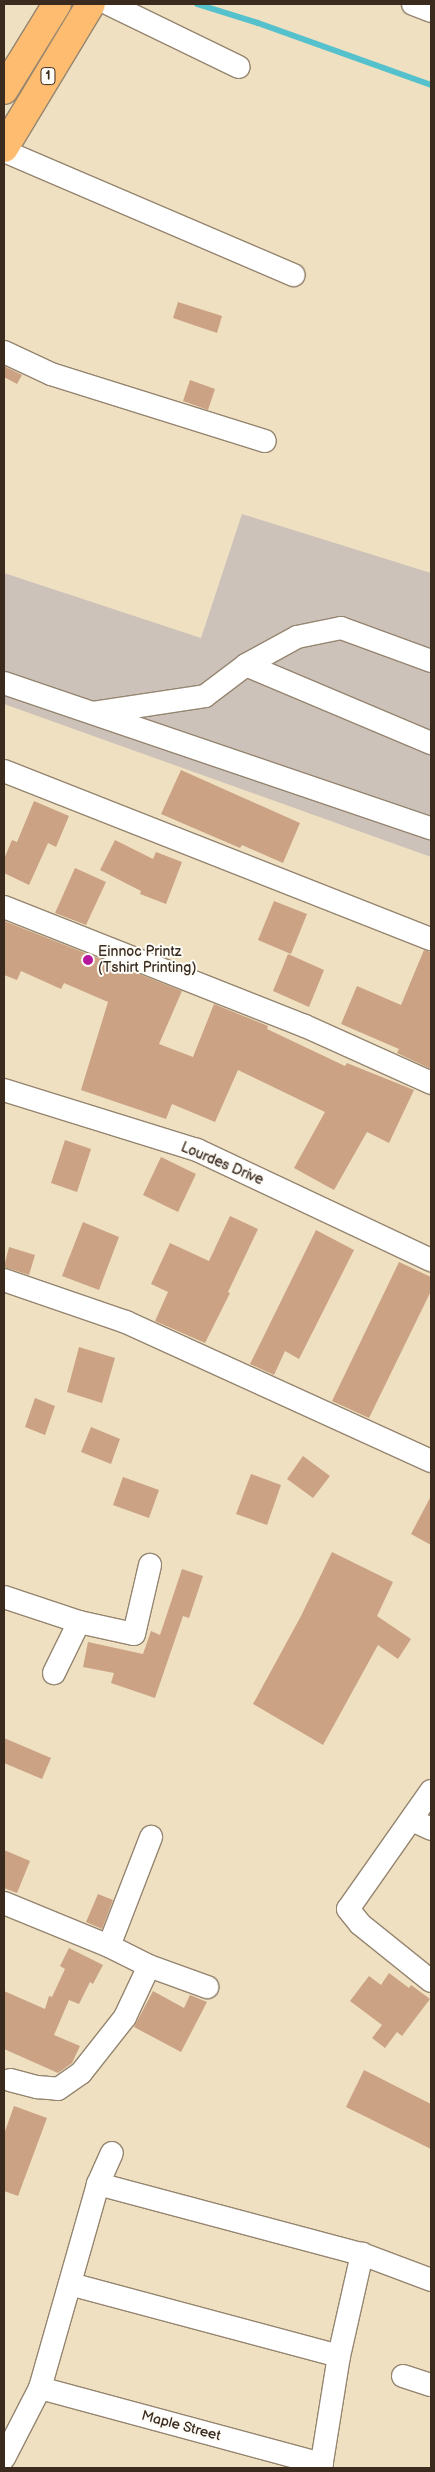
<!DOCTYPE html>
<html>
<head>
<meta charset="utf-8">
<style>
  body { margin:0 }
  #map { position:relative; width:435px; height:2472px; overflow:hidden; background:#efe0c1; font-family:"Balsamiq Sans",sans-serif }
  div>[style] { position:absolute }
  .industrial>* { inset:0; background:#cdc2b9 }
  .stream>* { height:6px; margin:-3px; padding:0 3px; transform-origin:3px; border-radius:3px; background:#54c1cc }
  .building>* { inset:0; background:#cba284 }
  .roads { filter:drop-shadow(1px 0 #958570) drop-shadow(-1px 0 #958570) drop-shadow(0 1px #958570) drop-shadow(0 -1px #958570) }
  .minor>* { height:22px; margin:-11px; padding:0 11px; transform-origin:11px; border-radius:11px; background:#fff }
  .highway>* { height:28px; margin:-14px; padding:0 14px; transform-origin:14px; border-radius:14px; background:#fdbc70 }
  .dots>* { width:14px; height:14px; translate:-50% -50%; box-sizing:border-box; border:2px solid #fdfcf7; border-radius:50% }
  span { translate:-50% -50%; white-space:nowrap; text-align:center; line-height:1.15; -webkit-text-stroke:4px #fdfcf7; paint-order:stroke }
  .shield-label span { padding:1px 4px; background:#fdfcf7; border:1px solid; border-radius:4px; -webkit-text-stroke-width:0 }
  .shield-label { font-size:12px; color:#3b2a1e; font-weight:700 }
  .poi-label { font-size:14px; color:#3b2a1e }
  .left { translate:0 -50%; text-align:left }
  .street-label { font-size:14px; color:#3b2a1e }
  .frame { position:absolute; inset:0; border:5px solid #3b2a1e; pointer-events:none }
</style>
</head>
<body>
<div id="map">
  <div class="industrial">
    <i style="clip-path:polygon(242px 514px,431px 573px,431px 857px,4px 704px,4px 573px,201px 638px)"></i>
  </div>
  <div class="stream">
    <i style="left:197px;top:4px;width:64px;rotate:17.3deg"></i>
    <i style="left:258px;top:23px;width:184px;rotate:19.7deg"></i>
  </div>
  <div class="building">
    <i style="clip-path:polygon(178px 302px,222px 316px,217px 333px,173px 318px)"></i>
    <i style="clip-path:polygon(4px 366px,22px 375px,17px 384px,4px 377px)"></i>
    <i style="clip-path:polygon(190px 380px,215px 389px,208px 410px,183px 401px)"></i>
    <i style="clip-path:polygon(181px 770px,300px 823px,283px 863px,242px 845px,240px 848px,161px 814px)"></i>
    <i style="clip-path:polygon(34px 801px,69px 816px,56px 847px,48px 843px,29px 885px,4px 873px,4px 859px,12px 840px,17px 842px)"></i>
    <i style="clip-path:polygon(115px 840px,153px 859px,156px 852px,182px 862px,166px 904px,140px 894px,141px 891px,100px 870px)"></i>
    <i style="clip-path:polygon(75px 868px,106px 882px,86px 925px,55px 913px)"></i>
    <i style="clip-path:polygon(274px 901px,307px 914px,291px 954px,258px 940px)"></i>
    <i style="clip-path:polygon(4px 921px,182px 991px,159px 1044px,193px 1057px,214px 1004px,268px 1026px,267px 1029px,345px 1066px,347px 1063px,414px 1090px,389px 1143px,367px 1132px,334px 1190px,294px 1168px,325px 1112px,238px 1070px,215px 1122px,172px 1104px,166px 1119px,81px 1090px,108px 1002px,64px 983px,61px 989px,21px 971px,17px 980px,4px 975px)"></i>
    <i style="clip-path:polygon(424px 950px,431px 952px,431px 1069px,397px 1053px,399px 1049px,341px 1024px,357px 986px,401px 1005px)"></i>
    <i style="clip-path:polygon(288px 954px,324px 970px,309px 1007px,273px 991px)"></i>
    <i style="clip-path:polygon(65px 1140px,91px 1149px,77px 1192px,51px 1183px)"></i>
    <i style="clip-path:polygon(161px 1157px,196px 1174px,178px 1212px,143px 1195px)"></i>
    <i style="clip-path:polygon(230px 1216px,258px 1229px,228px 1292px,230px 1293px,205px 1343px,155px 1321px,168px 1292px,151px 1284px,170px 1243px,209px 1261px)"></i>
    <i style="clip-path:polygon(83px 1222px,119px 1237px,99px 1290px,62px 1276px)"></i>
    <i style="clip-path:polygon(316px 1230px,354px 1250px,299px 1359px,285px 1351px,274px 1375px,250px 1364px)"></i>
    <i style="clip-path:polygon(9px 1247px,35px 1255px,29px 1275px,4px 1267px)"></i>
    <i style="clip-path:polygon(399px 1262px,431px 1277px,431px 1291px,369px 1418px,332px 1401px)"></i>
    <i style="clip-path:polygon(79px 1347px,115px 1358px,102px 1403px,67px 1392px)"></i>
    <i style="clip-path:polygon(35px 1398px,55px 1406px,45px 1435px,25px 1427px)"></i>
    <i style="clip-path:polygon(91px 1427px,120px 1439px,111px 1464px,81px 1452px)"></i>
    <i style="clip-path:polygon(303px 1456px,330px 1476px,313px 1498px,287px 1479px)"></i>
    <i style="clip-path:polygon(251px 1474px,281px 1485px,267px 1525px,236px 1514px)"></i>
    <i style="clip-path:polygon(123px 1477px,159px 1490px,149px 1518px,113px 1505px)"></i>
    <i style="clip-path:polygon(431px 1496px,431px 1545px,411px 1534px)"></i>
    <i style="clip-path:polygon(332px 1552px,393px 1582px,377px 1616px,411px 1639px,398px 1659px,378px 1645px,323px 1745px,253px 1704px,301px 1616px)"></i>
    <i style="clip-path:polygon(182px 1569px,203px 1576px,189px 1618px,183px 1616px,155px 1698px,111px 1683px,114px 1673px,83px 1667px,88px 1642px,143px 1654px,151px 1631px,160px 1635px)"></i>
    <i style="clip-path:polygon(4px 1738px,51px 1758px,42px 1779px,4px 1763px)"></i>
    <i style="clip-path:polygon(4px 1850px,30px 1861px,17px 1893px,4px 1888px)"></i>
    <i style="clip-path:polygon(98px 1894px,113px 1900px,102px 1929px,86px 1922px)"></i>
    <i style="clip-path:polygon(69px 1948px,103px 1965px,93px 1984px,90px 1982px,79px 2004px,69px 2000px,54px 2035px,80px 2046px,72px 2063px,58px 2073px,4px 2049px,4px 1991px,45px 2009px,49px 1996px,52px 1997px,65px 1969px,60px 1966px)"></i>
    <i style="clip-path:polygon(389px 1973px,409px 1988px,411px 1985px,430px 1999px,402px 2036px,397px 2032px,385px 2048px,372px 2038px,382px 2025px,350px 2001px,369px 1976px,381px 1985px)"></i>
    <i style="clip-path:polygon(153px 1991px,184px 2008px,190px 1995px,207px 2002px,181px 2052px,134px 2027px)"></i>
    <i style="clip-path:polygon(364px 2070px,431px 2104px,431px 2149px,346px 2107px)"></i>
    <i style="clip-path:polygon(14px 2106px,47px 2118px,18px 2196px,4px 2191px,4px 2134px)"></i>
  </div>
  <div class="roads">
    <div class="minor">
      <i style="left:109px;top:4px;width:144px;rotate:25.9deg"></i>
      <i style="left:413px;top:4px;width:19px;rotate:21deg"></i>
      <i style="left:4px;top:151px;width:315px;rotate:23.2deg"></i>
      <i style="left:4px;top:352px;width:52px;rotate:25.1deg"></i>
      <i style="left:51px;top:374px;width:224px;rotate:17.4deg"></i>
      <i style="left:246px;top:665px;width:201px;rotate:22.9deg"></i>
      <i style="left:4px;top:683px;width:451px;rotate:18.8deg"></i>
      <i style="left:93px;top:713px;width:113px;rotate:-8.6deg"></i>
      <i style="left:205px;top:696px;width:51px;rotate:-37.1deg"></i>
      <i style="left:246px;top:665px;width:58px;rotate:-28.8deg"></i>
      <i style="left:297px;top:637px;width:45px;rotate:-11.6deg"></i>
      <i style="left:341px;top:628px;width:96px;rotate:20.1deg"></i>
      <i style="left:4px;top:771px;width:459px;rotate:21.5deg"></i>
      <i style="left:4px;top:907px;width:324px;rotate:21.6deg"></i>
      <i style="left:305px;top:1026px;width:138px;rotate:24.3deg"></i>
      <i style="left:4px;top:1090px;width:202px;rotate:17.3deg"></i>
      <i style="left:197px;top:1150px;width:259px;rotate:25.2deg"></i>
      <i style="left:4px;top:1280px;width:129px;rotate:19deg"></i>
      <i style="left:126px;top:1322px;width:335px;rotate:24.5deg"></i>
      <i style="left:4px;top:1597px;width:79px;rotate:18.4deg"></i>
      <i style="left:79px;top:1622px;width:57px;rotate:116.1deg"></i>
      <i style="left:79px;top:1622px;width:56px;rotate:12.3deg"></i>
      <i style="left:134px;top:1634px;width:71px;rotate:-76.9deg"></i>
      <i style="left:431px;top:1791px;width:144px;rotate:125.1deg"></i>
      <i style="left:348px;top:1909px;width:19px;rotate:51deg"></i>
      <i style="left:360px;top:1924px;width:91px;rotate:38.8deg"></i>
      <i style="left:412px;top:1820px;width:21px;rotate:25deg"></i>
      <i style="left:4px;top:1903px;width:113px;rotate:22.3deg"></i>
      <i style="left:109px;top:1946px;width:117px;rotate:-68.9deg"></i>
      <i style="left:149px;top:1966px;width:62px;rotate:19.9deg"></i>
      <i style="left:10px;top:2080px;width:28px;rotate:15deg"></i>
      <i style="left:37px;top:2087px;width:21px;rotate:5deg"></i>
      <i style="left:58px;top:2089px;width:28px;rotate:-35deg"></i>
      <i style="left:81px;top:2073px;width:71px;rotate:-51.8deg"></i>
      <i style="left:125px;top:2017px;width:56px;rotate:-64.8deg"></i>
      <i style="left:149px;top:1966px;width:45px;rotate:-153.4deg"></i>
      <i style="left:98px;top:2184px;width:273px;rotate:14.9deg"></i>
      <i style="left:362px;top:2254px;width:74px;rotate:20.6deg"></i>
      <i style="left:70px;top:2284px;width:278px;rotate:15deg"></i>
      <i style="left:403px;top:2376px;width:29px;rotate:18deg"></i>
      <i style="left:40px;top:2388px;width:292px;rotate:15.1deg"></i>
      <i style="left:4px;top:2458px;width:79px;rotate:-62.8deg"></i>
      <i style="left:40px;top:2388px;width:212px;rotate:-74.1deg"></i>
      <i style="left:98px;top:2184px;width:34px;rotate:-66deg"></i>
      <i style="left:321px;top:2468px;width:113px;rotate:-80.9deg"></i>
      <i style="left:339px;top:2356px;width:105px;rotate:-77.3deg"></i>
    </div>
    <div class="highway">
      <i style="left:4px;top:90px;width:101px;rotate:-58.4deg"></i>
      <i style="left:4px;top:148px;width:168px;rotate:-58.9deg"></i>
    </div>
  </div>
  <div class="dots">
    <i style="left:88px;top:960px;background:#b5179e"></i>
  </div>
  <div class="shield-label">
    <span style="left:48px;top:76px">1</span>
  </div>
  <div class="poi-label">
    <span class="left" style="left:98px;top:960px">Einnoc Printz<br>(Tshirt Printing)</span>
  </div>
  <div class="street-label">
    <span style="left:222px;top:1164px;rotate:23deg">Lourdes Drive</span>
    <span style="left:181px;top:2426px;rotate:15deg">Maple Street</span>
  </div>
  <div class="frame"></div>
</div>
</body>
</html>
